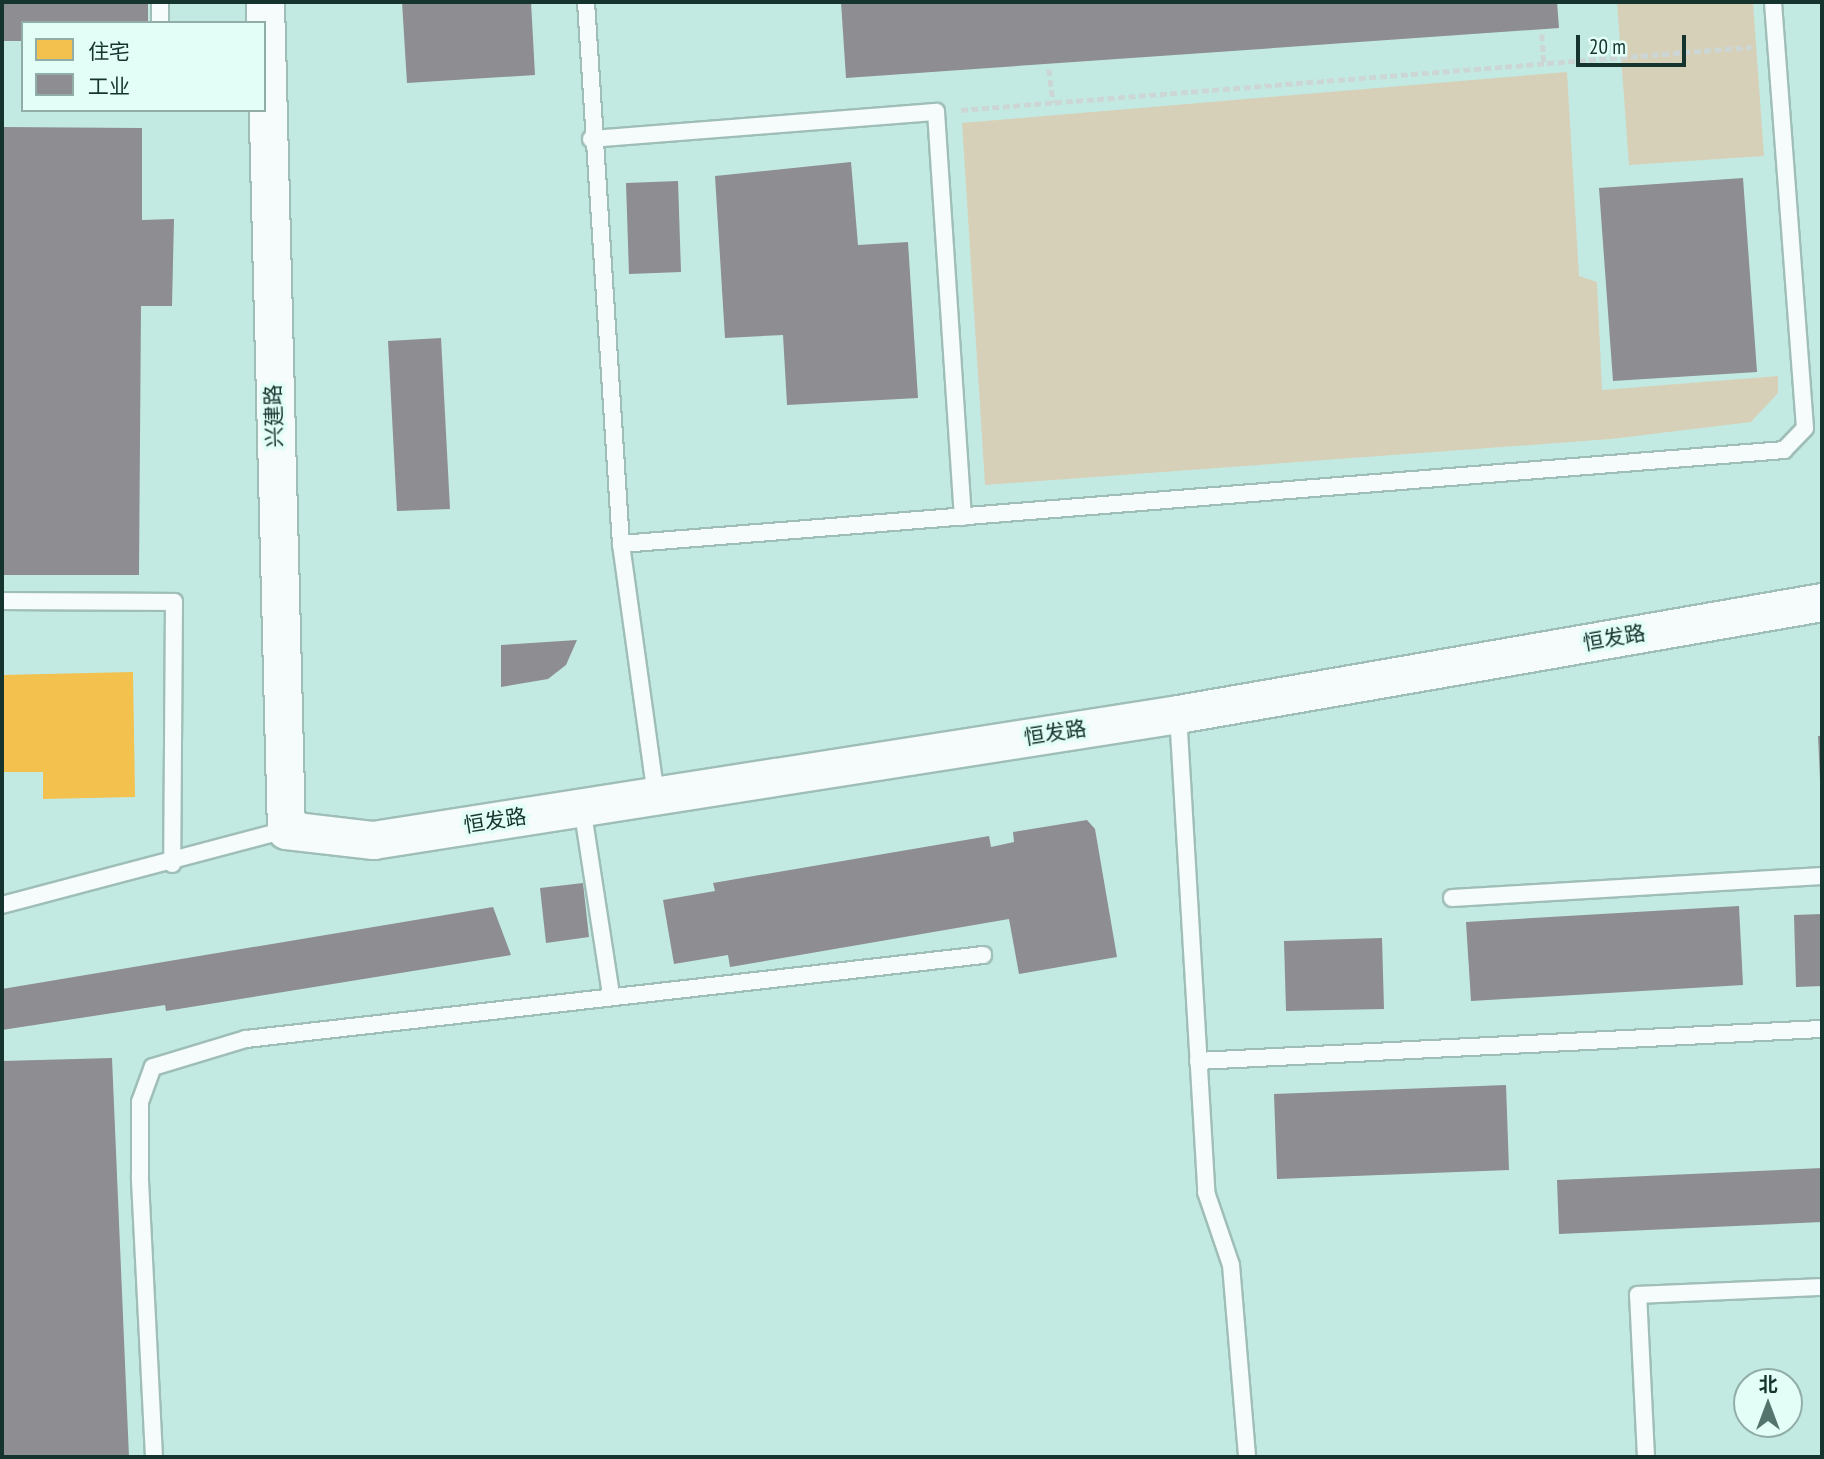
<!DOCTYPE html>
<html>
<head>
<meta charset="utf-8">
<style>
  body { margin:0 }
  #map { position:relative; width:1824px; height:1459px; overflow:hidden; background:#c3eae2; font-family:"PT Sans Narrow","Noto Sans SC",sans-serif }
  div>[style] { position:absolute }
  .green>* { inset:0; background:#d7d0b9 }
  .homes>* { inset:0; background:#f2c14e }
  .industry>* { inset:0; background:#8d8d92 }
  .path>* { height:4.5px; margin-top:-2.25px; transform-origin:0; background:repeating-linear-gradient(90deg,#ccd7d5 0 7px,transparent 0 10.5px) }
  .roads { filter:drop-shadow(2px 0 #9fbeb8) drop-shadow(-2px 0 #9fbeb8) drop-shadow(0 2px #9fbeb8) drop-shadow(0 -2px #9fbeb8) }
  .service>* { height:16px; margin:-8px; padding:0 8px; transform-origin:8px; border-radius:8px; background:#f6fcfb }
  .tertiary>* { height:37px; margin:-18.5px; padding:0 18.5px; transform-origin:18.5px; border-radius:18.5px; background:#f6fcfb }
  span { translate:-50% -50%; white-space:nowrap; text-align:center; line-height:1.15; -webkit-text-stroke:7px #e3fef7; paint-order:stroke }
  .street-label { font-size:21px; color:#16342e }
  .frame { position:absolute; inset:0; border:4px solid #16342e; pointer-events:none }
  .legend { position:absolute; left:21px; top:21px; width:245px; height:91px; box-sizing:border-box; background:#e3fef7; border:2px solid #91ada7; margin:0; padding:9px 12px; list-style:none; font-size:21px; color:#16342e }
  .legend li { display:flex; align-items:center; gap:14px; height:35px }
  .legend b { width:35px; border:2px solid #91ada7 }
  .north { position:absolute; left:1733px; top:1368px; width:70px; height:70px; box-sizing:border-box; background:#e3fef7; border:2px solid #91ada7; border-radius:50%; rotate:0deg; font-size:19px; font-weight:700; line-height:28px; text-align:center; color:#16342e }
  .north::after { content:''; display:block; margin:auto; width:24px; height:32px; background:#53746d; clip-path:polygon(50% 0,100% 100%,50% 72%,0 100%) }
  .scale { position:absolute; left:1576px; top:35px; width:110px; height:32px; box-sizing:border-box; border:4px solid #16342e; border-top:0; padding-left:9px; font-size:21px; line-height:24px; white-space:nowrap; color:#16342e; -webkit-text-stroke:5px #e3fef7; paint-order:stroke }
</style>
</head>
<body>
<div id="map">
  <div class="green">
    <i style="clip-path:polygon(1617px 2px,1753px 2px,1764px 156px,1629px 165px)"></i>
    <i style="clip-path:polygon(1567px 72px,1579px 276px,1597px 282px,1602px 390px,1778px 376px,1778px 393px,1751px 422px,1611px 439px,985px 485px,962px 123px)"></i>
  </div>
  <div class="homes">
    <i style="clip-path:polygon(133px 672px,135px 797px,43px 799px,43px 772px,2px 772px,2px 675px)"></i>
  </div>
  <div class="industry">
    <i style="clip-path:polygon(2px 2px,148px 2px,148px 23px,23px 23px,23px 41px,2px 41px)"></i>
    <i style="clip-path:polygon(402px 2px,531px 2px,535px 75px,407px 83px)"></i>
    <i style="clip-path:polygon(841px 2px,1557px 2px,1559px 28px,846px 78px)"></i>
    <i style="clip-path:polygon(2px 127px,142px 128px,142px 220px,174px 219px,172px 306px,141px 306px,139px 575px,2px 575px)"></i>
    <i style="clip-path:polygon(851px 162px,858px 245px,908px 242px,918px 398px,787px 405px,783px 335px,725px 338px,715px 176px)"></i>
    <i style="clip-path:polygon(1743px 178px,1757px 372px,1613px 381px,1599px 188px)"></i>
    <i style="clip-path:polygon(678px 181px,681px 272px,629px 274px,626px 183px)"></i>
    <i style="clip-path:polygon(441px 338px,450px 509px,397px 511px,388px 341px)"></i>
    <i style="clip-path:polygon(577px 640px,566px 665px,548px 679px,501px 687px,501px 645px)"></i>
    <i style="clip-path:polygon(1818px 736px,1822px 736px,1822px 779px,1820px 779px)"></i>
    <i style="clip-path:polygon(1087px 820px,1095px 829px,1117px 957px,1019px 974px,1009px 919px,730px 967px,728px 955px,674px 964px,663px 900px,715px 891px,713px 883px,989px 836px,991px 847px,1014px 842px,1013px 832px)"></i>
    <i style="clip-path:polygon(583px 883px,589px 937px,546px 943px,540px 888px)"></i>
    <i style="clip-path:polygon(1739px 906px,1743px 985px,1471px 1001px,1466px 922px)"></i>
    <i style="clip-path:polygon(493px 907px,511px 955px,166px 1011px,165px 1005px,2px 1030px,2px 989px)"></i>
    <i style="clip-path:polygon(1822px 914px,1822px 986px,1796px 987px,1794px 915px)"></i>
    <i style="clip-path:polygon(1382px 938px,1384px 1009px,1286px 1011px,1284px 941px)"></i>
    <i style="clip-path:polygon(112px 1058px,129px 1457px,2px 1457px,2px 1061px)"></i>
    <i style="clip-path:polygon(1506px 1085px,1509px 1170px,1277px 1179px,1274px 1094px)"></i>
    <i style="clip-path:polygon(1822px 1168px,1822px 1222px,1559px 1234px,1557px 1180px)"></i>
  </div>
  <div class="path">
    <i style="left:1542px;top:34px;width:29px;rotate:86deg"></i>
    <i style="left:1049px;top:69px;width:34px;rotate:83deg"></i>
    <i style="left:961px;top:110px;width:793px;rotate:-4.56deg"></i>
  </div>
  <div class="roads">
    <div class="service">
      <i style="left:586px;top:2px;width:543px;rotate:86.31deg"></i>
      <i style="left:621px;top:544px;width:254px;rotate:82.1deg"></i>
      <i style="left:160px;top:23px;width:21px;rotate:-90deg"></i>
      <i style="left:591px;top:139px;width:346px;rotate:-4.5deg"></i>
      <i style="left:936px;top:112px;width:406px;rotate:86.2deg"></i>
      <i style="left:621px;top:544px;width:1167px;rotate:-4.62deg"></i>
      <i style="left:1784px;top:450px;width:30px;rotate:-46deg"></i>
      <i style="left:1805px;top:428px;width:427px;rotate:-94.3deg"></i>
      <i style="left:2px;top:601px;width:172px;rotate:0.3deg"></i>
      <i style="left:174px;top:602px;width:262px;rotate:90.4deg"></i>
      <i style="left:1178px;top:714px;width:479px;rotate:86.6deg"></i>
      <i style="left:1206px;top:1192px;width:77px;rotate:71.1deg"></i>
      <i style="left:1231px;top:1265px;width:193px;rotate:85.2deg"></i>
      <i style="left:582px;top:807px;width:190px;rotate:81.2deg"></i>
      <i style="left:1452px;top:898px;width:371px;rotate:-3.4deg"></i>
      <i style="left:2px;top:905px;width:294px;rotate:-14.8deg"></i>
      <i style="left:1198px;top:1061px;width:625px;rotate:-2.94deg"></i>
      <i style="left:154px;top:1457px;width:281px;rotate:-92.9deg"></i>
      <i style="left:140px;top:1176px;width:74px;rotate:-90deg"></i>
      <i style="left:140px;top:1102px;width:37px;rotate:-70deg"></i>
      <i style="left:153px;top:1067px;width:97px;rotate:-16.8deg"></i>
      <i style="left:246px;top:1039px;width:742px;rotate:-6.5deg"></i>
      <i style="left:1646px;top:1457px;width:162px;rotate:-92.8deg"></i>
      <i style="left:1638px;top:1295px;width:184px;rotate:-2.5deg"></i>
    </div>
    <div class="tertiary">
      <i style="left:265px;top:2px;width:828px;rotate:88.55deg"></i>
      <i style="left:286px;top:830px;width:88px;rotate:6.6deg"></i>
      <i style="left:373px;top:840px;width:815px;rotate:-8.9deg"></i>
      <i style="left:1178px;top:714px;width:654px;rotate:-9.87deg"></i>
    </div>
  </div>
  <div class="street-label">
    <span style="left:274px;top:416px;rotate:-92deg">兴建路</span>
    <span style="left:1614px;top:638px;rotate:-10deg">恒发路</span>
    <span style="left:1055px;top:733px;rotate:-9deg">恒发路</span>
    <span style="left:495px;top:821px;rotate:-9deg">恒发路</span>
  </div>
  <div class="frame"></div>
  <ul class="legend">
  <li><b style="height:19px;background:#f2c14e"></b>住宅</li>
  <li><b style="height:19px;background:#8d8d92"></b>工业</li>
  </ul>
  <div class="north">北</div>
  <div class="scale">20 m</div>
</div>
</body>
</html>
